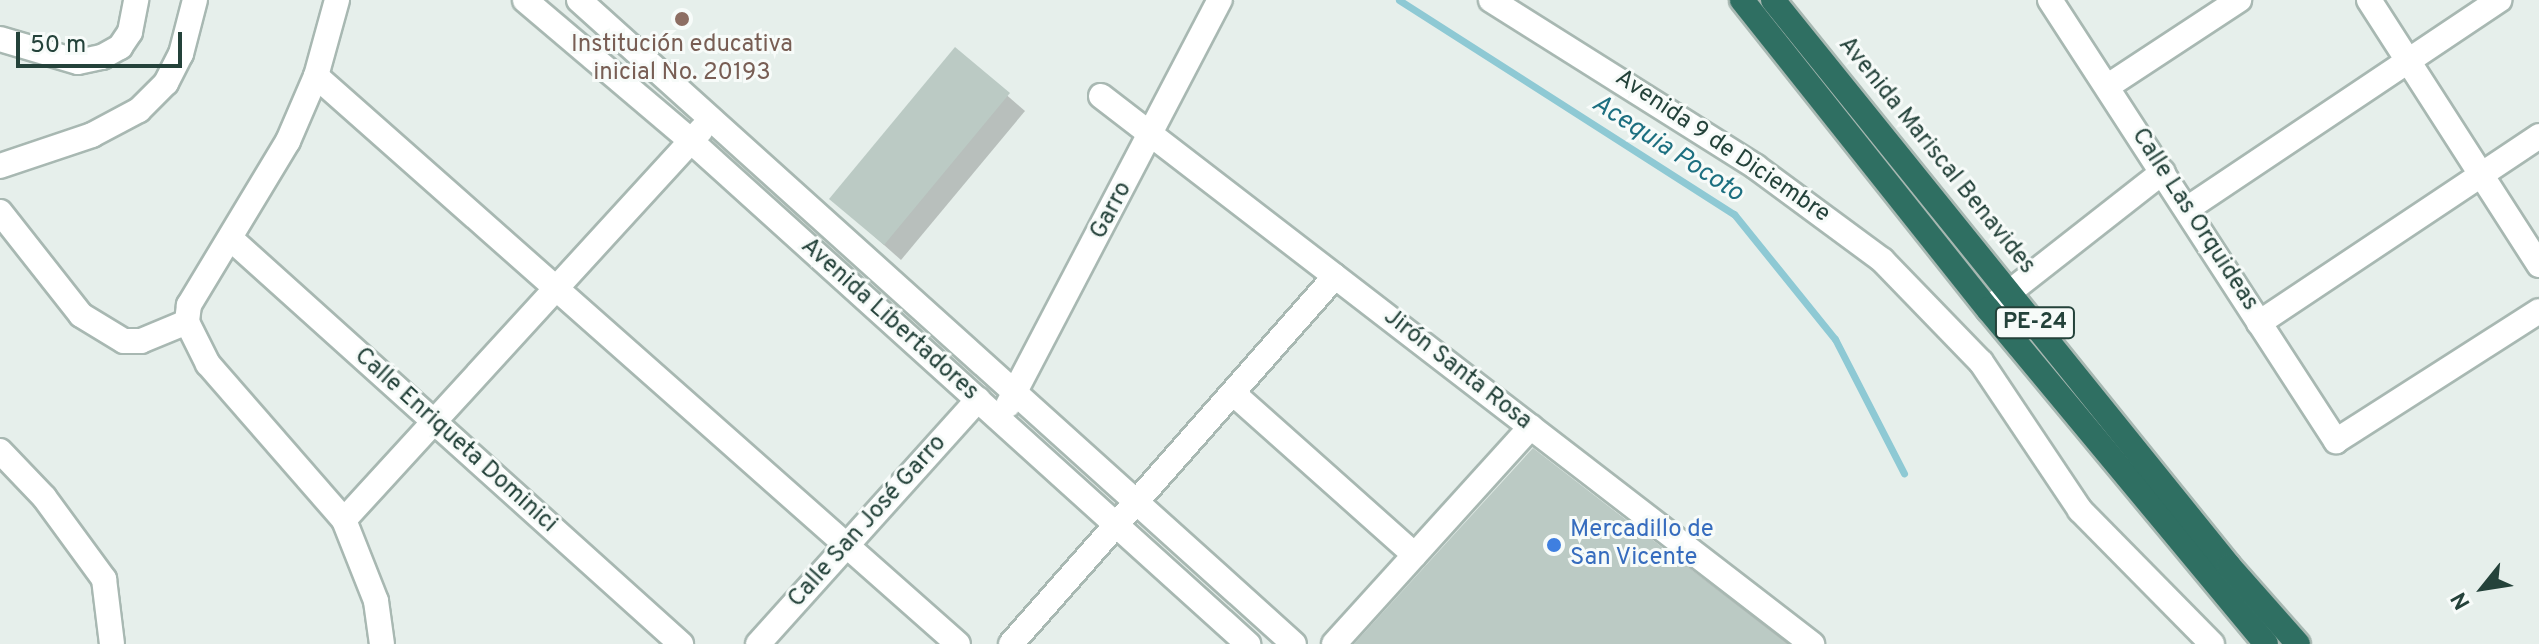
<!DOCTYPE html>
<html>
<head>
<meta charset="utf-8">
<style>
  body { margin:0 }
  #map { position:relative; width:2539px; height:644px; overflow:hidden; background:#e6efeb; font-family:Overpass,sans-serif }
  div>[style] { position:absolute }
  .shadow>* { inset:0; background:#0003 }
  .stream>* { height:7px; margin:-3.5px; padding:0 3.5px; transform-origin:3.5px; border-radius:3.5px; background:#8ec9d4 }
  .building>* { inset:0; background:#bbcac4 }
  .roads { filter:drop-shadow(2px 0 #a8b8b2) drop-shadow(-2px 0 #a8b8b2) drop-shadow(0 2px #a8b8b2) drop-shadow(0 -2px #a8b8b2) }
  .minor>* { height:24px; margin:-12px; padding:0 12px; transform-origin:12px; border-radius:12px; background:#fff }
  .highway>* { height:24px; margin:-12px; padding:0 12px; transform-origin:12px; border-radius:12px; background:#2f6f62 }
  .dots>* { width:22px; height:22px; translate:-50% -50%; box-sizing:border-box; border:4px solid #f7fbf9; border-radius:50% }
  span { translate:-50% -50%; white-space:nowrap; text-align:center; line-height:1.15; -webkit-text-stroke:6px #f7fbf9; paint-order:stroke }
  .shield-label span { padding:2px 6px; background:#f7fbf9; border:2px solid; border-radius:6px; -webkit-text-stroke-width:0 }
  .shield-label { font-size:22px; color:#24423a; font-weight:700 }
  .education-label { font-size:24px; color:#785e54 }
  .street-label { font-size:24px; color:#24423a }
  .shop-label { font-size:24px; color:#366cbe }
  .left { translate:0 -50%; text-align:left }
  .water-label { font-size:26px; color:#1c6f80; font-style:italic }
  .north { position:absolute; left:2443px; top:548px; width:80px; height:80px; -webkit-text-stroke:6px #f7fbf9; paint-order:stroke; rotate:240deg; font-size:22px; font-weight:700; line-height:32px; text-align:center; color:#24423a }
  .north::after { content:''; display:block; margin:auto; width:28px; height:36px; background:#24423a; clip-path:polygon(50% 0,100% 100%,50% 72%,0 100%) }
  .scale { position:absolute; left:16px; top:32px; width:166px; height:36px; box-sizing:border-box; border:4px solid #24423a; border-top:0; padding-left:10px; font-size:24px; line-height:28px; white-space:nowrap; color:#24423a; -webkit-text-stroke:6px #f7fbf9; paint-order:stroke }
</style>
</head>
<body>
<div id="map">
  <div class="shadow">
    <i style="clip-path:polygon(955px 50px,1025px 111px,901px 260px,832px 199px)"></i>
    <i style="clip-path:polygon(1533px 450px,1790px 644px,1356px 644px)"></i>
  </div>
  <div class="stream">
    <i style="left:1399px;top:0;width:398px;rotate:32.6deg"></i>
    <i style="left:1734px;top:214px;width:161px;rotate:51.1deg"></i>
    <i style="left:1835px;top:339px;width:151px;rotate:62.8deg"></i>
  </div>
  <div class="building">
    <i style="clip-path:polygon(955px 47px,1010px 93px,884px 245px,829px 199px)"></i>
    <i style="clip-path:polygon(1533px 448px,1787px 644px,1354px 644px)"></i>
  </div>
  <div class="roads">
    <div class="minor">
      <i style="left:337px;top:0;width:79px;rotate:105.4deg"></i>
      <i style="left:316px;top:76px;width:71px;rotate:113.3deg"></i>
      <i style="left:288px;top:141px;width:192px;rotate:121.1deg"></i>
      <i style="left:189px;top:305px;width:17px;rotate:97deg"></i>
      <i style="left:187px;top:322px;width:47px;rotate:63.4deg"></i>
      <i style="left:208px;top:364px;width:207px;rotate:48.9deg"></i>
      <i style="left:344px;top:520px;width:87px;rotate:68.4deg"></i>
      <i style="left:376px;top:601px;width:43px;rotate:82.1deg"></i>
      <i style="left:525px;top:0;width:218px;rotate:40.3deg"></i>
      <i style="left:691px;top:141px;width:751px;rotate:42.08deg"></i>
      <i style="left:579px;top:0;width:962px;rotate:42.01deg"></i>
      <i style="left:1491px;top:0;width:313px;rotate:32.2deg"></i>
      <i style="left:1756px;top:167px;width:157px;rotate:36.4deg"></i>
      <i style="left:1882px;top:260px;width:142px;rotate:45.9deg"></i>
      <i style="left:1981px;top:362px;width:178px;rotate:56.2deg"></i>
      <i style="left:2080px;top:510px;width:188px;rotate:45.4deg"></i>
      <i style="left:2050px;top:0;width:526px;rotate:57.04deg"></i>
      <i style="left:2336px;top:441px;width:241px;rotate:-32.6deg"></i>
      <i style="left:2369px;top:0;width:315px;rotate:57.3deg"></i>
      <i style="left:0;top:39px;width:81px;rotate:16.4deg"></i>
      <i style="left:78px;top:62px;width:25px;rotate:-12deg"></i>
      <i style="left:102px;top:57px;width:21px;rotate:-29deg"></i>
      <i style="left:120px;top:47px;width:18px;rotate:-56deg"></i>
      <i style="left:130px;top:32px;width:33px;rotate:-79deg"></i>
      <i style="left:316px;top:76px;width:857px;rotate:41.5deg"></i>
      <i style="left:2108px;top:86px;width:157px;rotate:-33.3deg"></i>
      <i style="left:1101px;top:96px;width:898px;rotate:37.62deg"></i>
      <i style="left:0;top:166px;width:97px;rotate:-18.6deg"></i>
      <i style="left:92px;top:135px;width:53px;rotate:-28deg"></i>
      <i style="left:139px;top:110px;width:38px;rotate:-45deg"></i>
      <i style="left:166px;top:83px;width:33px;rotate:-63deg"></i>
      <i style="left:181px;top:54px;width:56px;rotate:-75.5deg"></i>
      <i style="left:2187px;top:209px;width:376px;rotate:-33.8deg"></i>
      <i style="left:0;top:212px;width:131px;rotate:51.8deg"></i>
      <i style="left:81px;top:315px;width:50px;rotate:31.2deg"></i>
      <i style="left:124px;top:341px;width:17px"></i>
      <i style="left:141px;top:341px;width:50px;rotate:-22.4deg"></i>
      <i style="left:230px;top:238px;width:607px;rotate:41.99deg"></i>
      <i style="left:1988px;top:309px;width:222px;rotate:-38.1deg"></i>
      <i style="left:2259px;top:323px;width:337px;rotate:-33.7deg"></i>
      <i style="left:1234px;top:394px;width:242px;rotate:41.7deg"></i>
      <i style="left:1008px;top:405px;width:457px;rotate:-62.4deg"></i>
      <i style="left:0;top:451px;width:64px;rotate:46.3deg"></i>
      <i style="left:44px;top:497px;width:102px;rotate:53.8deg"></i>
      <i style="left:104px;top:579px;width:65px;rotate:83deg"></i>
      <i style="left:344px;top:520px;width:529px;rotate:-47.53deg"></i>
      <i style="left:758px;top:644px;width:329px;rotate:-48deg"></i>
      <i style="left:1011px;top:644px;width:490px;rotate:-48.6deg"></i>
      <i style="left:1334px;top:644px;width:293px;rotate:-47.8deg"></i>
    </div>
    <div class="highway">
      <i style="left:1742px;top:0;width:395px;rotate:51.5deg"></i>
      <i style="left:1988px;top:309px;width:435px;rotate:50.3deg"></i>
      <i style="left:1773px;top:0;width:727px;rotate:51.14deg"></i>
      <i style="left:2229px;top:566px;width:104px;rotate:48.5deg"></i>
    </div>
  </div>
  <div class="dots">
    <i style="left:682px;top:19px;background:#8d6e63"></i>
    <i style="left:1554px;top:545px;background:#3f7fe0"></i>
  </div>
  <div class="shield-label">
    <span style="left:2035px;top:323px">PE-24</span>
  </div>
  <div class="education-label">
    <span style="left:682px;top:60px">Institución educativa<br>inicial No. 20193</span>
  </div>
  <div class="street-label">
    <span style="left:1722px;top:147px;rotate:34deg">Avenida 9 de Diciembre</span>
    <span style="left:1936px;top:156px;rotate:51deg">Avenida Mariscal Benavides</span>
    <span style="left:1112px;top:211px;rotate:-62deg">Garro</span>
    <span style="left:2194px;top:220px;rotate:57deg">Calle Las Orquideas</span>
    <span style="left:889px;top:320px;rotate:42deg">Avenida Libertadores</span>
    <span style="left:1457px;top:370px;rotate:38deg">Jirón Santa Rosa</span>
    <span style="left:455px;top:441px;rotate:42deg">Calle Enriqueta Dominici</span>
    <span style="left:868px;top:522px;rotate:-48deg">Calle San José Garro</span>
  </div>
  <div class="shop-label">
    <span class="left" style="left:1570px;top:545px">Mercadillo de<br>San Vicente</span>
  </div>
  <div class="water-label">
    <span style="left:1667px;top:149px;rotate:33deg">Acequia Pocoto</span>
  </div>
  <div class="north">N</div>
  <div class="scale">50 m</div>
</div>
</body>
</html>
